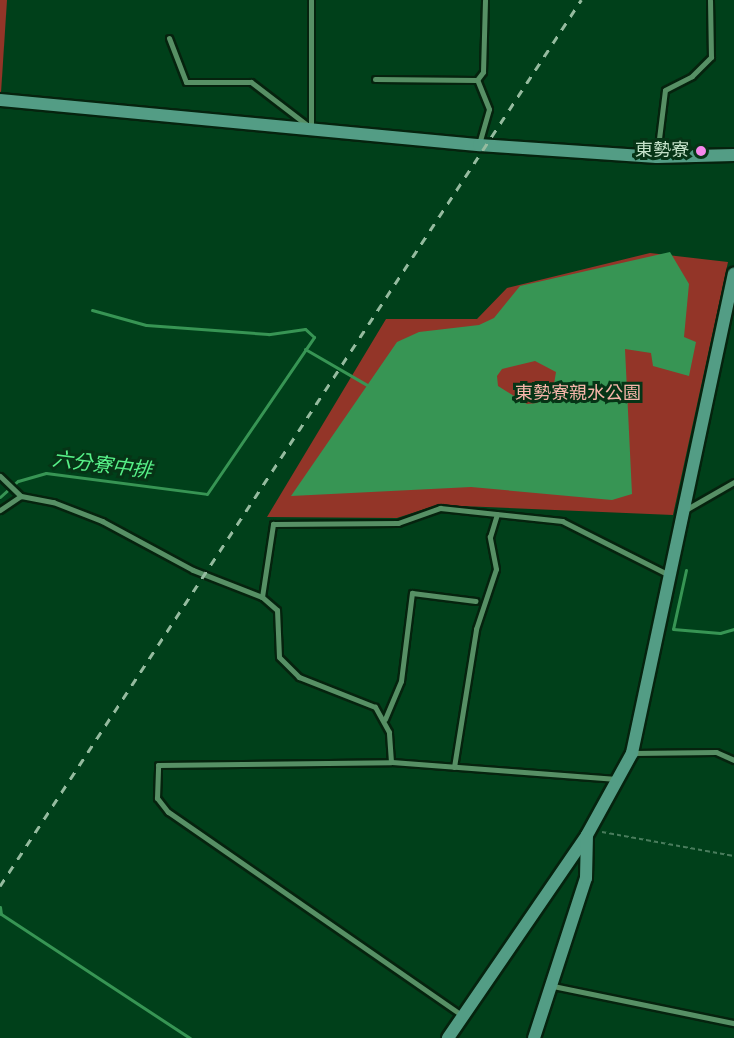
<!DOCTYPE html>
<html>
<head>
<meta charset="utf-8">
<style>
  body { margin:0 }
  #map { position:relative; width:734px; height:1038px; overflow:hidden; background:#00401a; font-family:"Alegreya Sans","Noto Sans TC",sans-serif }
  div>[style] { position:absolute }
  .green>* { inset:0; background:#933528 }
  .water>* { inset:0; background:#379554 }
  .stream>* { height:3px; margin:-1.5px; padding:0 1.5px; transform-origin:1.5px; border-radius:1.5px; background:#379554 }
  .path>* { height:2px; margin-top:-1px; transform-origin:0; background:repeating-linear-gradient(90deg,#497c5c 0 4.5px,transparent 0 7.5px) }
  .roads { filter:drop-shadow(2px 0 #05230e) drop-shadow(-2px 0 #05230e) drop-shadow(0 2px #05230e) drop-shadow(0 -2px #05230e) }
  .lane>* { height:5px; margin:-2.5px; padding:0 2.5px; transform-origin:2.5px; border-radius:2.5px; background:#579065 }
  .secondary>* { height:12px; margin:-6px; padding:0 6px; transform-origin:6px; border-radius:6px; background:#539d85 }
  .rail>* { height:3px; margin-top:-1.5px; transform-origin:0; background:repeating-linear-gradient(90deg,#95bb9f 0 8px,transparent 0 16px) }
  .dots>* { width:16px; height:16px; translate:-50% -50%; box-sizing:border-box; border:3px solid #063416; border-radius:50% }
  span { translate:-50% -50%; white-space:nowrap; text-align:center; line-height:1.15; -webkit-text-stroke:6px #063416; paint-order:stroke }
  .poi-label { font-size:18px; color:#c5e2ca }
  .right { translate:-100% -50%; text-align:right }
  .park-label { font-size:18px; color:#f6b6aa }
  .water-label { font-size:20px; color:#57f188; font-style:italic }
</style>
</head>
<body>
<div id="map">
  <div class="green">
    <i style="clip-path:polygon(0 0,7px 0,1px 93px,0 93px)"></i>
    <i style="clip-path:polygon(650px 253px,728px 262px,673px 515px,437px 505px,397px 518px,267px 517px,386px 319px,477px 319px,507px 288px)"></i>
  </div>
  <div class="water">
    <i style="clip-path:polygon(evenodd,670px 252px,689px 284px,684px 337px,696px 342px,689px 376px,653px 366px,651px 353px,625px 349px,632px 494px,612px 500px,471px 487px,291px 496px,397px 342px,419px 332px,479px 325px,494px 318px,520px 286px,670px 252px,535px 361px,556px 372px,554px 384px,537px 403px,527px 404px,498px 386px,497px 376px,502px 369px,535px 361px)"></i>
  </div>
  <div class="stream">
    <i style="left:305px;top:349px;width:72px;rotate:30.1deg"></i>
    <i style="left:0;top:497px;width:24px;rotate:-42deg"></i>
    <i style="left:18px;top:481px;width:29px;rotate:-16deg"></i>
    <i style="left:46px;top:473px;width:162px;rotate:7.4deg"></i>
    <i style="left:207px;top:494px;width:190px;rotate:-55.7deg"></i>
    <i style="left:314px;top:337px;width:12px;rotate:-138deg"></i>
    <i style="left:305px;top:329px;width:37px;rotate:172deg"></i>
    <i style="left:268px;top:334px;width:122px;rotate:-175.8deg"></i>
    <i style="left:146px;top:325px;width:56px;rotate:-164.5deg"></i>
    <i style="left:686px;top:570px;width:60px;rotate:102.4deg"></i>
    <i style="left:673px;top:629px;width:47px;rotate:4.9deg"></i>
    <i style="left:720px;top:633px;width:15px;rotate:-16deg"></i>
    <i style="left:0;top:907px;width:7px;rotate:82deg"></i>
    <i style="left:1px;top:914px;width:226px;rotate:33.3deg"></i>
  </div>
  <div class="path">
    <i style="left:602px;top:832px;width:134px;rotate:10.3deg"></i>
  </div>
  <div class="roads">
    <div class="lane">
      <i style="left:169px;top:38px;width:47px;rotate:68.9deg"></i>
      <i style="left:186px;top:82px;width:65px"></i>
      <i style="left:251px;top:82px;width:76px;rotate:37.5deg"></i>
      <i style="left:311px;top:128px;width:128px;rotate:-90deg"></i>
      <i style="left:375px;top:79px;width:102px;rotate:0.6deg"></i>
      <i style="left:479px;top:144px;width:36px;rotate:-74deg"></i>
      <i style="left:489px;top:109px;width:31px;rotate:-112deg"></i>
      <i style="left:477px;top:80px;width:10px;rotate:-53deg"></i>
      <i style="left:483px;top:72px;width:72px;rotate:-88.4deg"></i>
      <i style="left:657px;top:155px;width:65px;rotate:-83deg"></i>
      <i style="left:665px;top:90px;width:30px;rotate:-27deg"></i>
      <i style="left:692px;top:76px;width:27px;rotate:-45deg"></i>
      <i style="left:711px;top:57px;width:57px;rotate:-91deg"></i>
      <i style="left:0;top:476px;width:29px;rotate:44deg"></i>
      <i style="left:687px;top:509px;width:54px;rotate:-29.9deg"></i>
      <i style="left:0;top:510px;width:25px;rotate:-34deg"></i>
      <i style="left:21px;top:496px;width:33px;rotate:11deg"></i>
      <i style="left:53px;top:502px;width:53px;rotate:21.2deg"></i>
      <i style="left:102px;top:521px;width:103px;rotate:28.3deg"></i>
      <i style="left:193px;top:570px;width:74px;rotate:21.4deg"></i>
      <i style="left:385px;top:719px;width:41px;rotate:-67.2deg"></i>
      <i style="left:401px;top:681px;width:89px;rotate:-82.9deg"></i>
      <i style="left:412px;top:593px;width:64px;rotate:7.1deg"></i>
      <i style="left:633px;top:753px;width:83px;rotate:-0.7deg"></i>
      <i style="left:716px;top:752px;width:20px;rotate:24deg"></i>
      <i style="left:391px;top:762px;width:30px;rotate:-94deg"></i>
      <i style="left:389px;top:732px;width:29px;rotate:-119deg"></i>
      <i style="left:375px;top:707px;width:82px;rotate:-158.5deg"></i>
      <i style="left:299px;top:677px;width:28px;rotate:-135deg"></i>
      <i style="left:279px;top:657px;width:47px;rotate:-92.4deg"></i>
      <i style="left:277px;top:610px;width:20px;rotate:-139deg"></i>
      <i style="left:262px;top:597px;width:74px;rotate:-81.4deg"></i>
      <i style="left:273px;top:524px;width:125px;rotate:-0.5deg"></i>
      <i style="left:398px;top:523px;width:45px;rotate:-19.7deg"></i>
      <i style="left:440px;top:508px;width:123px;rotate:6.1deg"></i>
      <i style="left:562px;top:521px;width:120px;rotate:26.8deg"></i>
      <i style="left:454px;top:767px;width:140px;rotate:-80.9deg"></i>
      <i style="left:476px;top:629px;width:63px;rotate:-71.6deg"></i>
      <i style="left:496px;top:569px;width:33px;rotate:-101deg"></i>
      <i style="left:490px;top:537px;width:24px;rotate:-73deg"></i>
      <i style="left:553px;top:986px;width:185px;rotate:11.6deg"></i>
      <i style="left:463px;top:1016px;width:359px;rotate:-145.3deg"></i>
      <i style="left:168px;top:812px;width:18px;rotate:-128deg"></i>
      <i style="left:157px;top:798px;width:33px;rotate:-88deg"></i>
      <i style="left:158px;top:765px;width:233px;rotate:-0.7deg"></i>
      <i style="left:391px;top:762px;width:227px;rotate:4.3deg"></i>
    </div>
    <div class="secondary">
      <i style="left:0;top:100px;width:481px;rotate:5.4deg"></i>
      <i style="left:479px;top:145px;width:178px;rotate:3.9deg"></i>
      <i style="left:657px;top:157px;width:77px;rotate:-1.5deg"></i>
      <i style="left:448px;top:1038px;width:246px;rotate:-55.6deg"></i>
      <i style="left:587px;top:835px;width:94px;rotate:-61.2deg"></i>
      <i style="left:632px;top:753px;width:490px;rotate:-78deg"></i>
      <i style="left:534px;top:1038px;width:168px;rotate:-72deg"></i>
      <i style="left:586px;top:878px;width:43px;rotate:-88.7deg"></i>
    </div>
  </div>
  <div class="rail">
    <i style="left:0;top:886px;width:1060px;rotate:-56.74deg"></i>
  </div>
  <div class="dots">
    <i style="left:701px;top:151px;background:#f688ec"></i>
  </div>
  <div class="poi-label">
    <span class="right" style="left:689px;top:151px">東勢寮</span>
  </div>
  <div class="park-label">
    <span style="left:578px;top:394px">東勢寮親水公園</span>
  </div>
  <div class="water-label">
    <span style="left:102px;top:466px;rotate:7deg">六分寮中排</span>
  </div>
</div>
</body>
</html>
